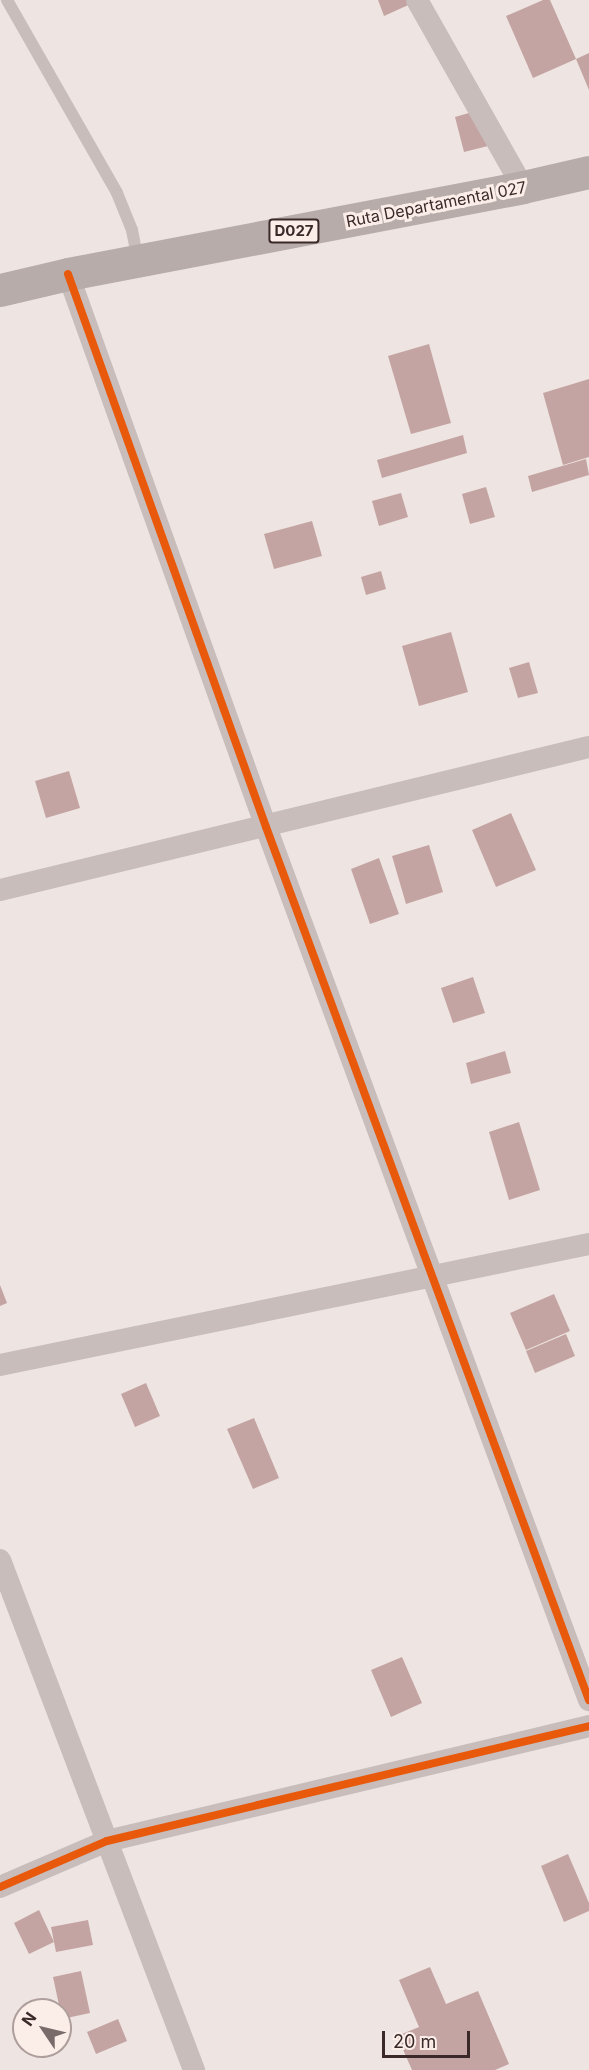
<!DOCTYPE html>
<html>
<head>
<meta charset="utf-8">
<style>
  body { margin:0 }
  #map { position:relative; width:589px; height:2070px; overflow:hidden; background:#eee5e2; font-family:Inter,sans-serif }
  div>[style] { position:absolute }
  .building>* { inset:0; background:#c4a4a2 }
  .lane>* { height:12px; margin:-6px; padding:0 6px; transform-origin:6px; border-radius:6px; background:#c8bdbb }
  .street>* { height:22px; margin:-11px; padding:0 11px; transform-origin:11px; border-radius:11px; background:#c8bdbb }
  .primary>* { height:33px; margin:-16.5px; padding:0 16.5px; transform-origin:16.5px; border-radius:16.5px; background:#b7acaa }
  .cycleway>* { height:8px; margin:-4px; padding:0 4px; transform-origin:4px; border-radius:4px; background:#e8590c }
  span { translate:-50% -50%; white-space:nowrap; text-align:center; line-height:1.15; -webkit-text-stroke:6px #fbeee9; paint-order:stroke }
  .shield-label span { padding:2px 4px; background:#fbeee9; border:2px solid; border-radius:4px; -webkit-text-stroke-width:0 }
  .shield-label { font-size:15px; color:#3a2928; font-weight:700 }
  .street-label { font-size:16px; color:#3a2928 }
  .north { position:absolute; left:12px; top:1998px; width:60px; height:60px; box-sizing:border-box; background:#fbeee9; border:2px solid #ae9f9c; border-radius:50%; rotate:305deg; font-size:16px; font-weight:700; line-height:24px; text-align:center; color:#3a2928 }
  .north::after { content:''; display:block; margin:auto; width:21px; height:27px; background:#796b69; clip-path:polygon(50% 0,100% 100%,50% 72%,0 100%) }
  .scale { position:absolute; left:382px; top:2031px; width:88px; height:27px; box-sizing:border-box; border:3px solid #3a2928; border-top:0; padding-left:8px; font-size:18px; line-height:21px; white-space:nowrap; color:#3a2928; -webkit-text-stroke:4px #fbeee9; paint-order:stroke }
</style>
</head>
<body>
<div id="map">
  <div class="building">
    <i style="clip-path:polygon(378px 0,414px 0,415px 2px,384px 16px)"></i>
    <i style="clip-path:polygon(543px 0,550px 0,576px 59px,533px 78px,506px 16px)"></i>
    <i style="clip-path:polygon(589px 53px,589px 90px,576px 59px)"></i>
    <i style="clip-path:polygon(479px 110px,488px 146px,464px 152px,455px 117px)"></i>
    <i style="clip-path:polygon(429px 344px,451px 423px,411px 434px,388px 356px)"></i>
    <i style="clip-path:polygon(589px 379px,589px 457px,563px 465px,543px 393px)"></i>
    <i style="clip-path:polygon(463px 435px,467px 453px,382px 478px,377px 460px)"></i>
    <i style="clip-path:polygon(586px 459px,589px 475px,532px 492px,528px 476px)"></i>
    <i style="clip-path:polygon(486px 487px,495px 517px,470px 524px,462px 494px)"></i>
    <i style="clip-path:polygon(401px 493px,408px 517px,379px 526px,372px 501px)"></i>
    <i style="clip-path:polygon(312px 521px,322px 556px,274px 569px,264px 534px)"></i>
    <i style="clip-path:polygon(381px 571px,386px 589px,366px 595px,361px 577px)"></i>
    <i style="clip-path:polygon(451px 632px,468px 692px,419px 706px,402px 646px)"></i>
    <i style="clip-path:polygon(529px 662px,538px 693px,518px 698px,509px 668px)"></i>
    <i style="clip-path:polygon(69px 771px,80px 808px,46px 818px,35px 781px)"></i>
    <i style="clip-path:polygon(511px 813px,536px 870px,496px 887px,472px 830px)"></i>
    <i style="clip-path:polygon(429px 845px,443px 892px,406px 904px,392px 856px)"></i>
    <i style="clip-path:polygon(379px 858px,399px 914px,370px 924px,351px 869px)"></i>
    <i style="clip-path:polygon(473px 977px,485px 1013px,453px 1023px,441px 988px)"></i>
    <i style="clip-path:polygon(505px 1051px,511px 1073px,471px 1084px,466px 1063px)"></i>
    <i style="clip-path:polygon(519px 1122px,540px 1190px,509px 1200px,489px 1132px)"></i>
    <i style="clip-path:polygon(0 1285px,7px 1303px,0 1306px)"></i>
    <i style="clip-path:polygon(554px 1294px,570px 1331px,526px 1350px,510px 1313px)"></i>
    <i style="clip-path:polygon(566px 1334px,575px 1356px,535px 1373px,526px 1351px)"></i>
    <i style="clip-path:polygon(146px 1383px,160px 1416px,135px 1427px,121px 1394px)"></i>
    <i style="clip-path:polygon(254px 1418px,279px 1478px,253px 1489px,227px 1429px)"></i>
    <i style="clip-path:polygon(402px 1657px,422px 1703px,391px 1717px,371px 1670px)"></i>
    <i style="clip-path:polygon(568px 1854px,589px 1903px,589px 1911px,564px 1922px,541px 1866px)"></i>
    <i style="clip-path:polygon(39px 1910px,54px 1942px,29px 1954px,14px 1923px)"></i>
    <i style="clip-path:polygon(88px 1920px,93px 1945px,56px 1952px,51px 1927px)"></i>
    <i style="clip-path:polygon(430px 1967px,446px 2004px,478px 1991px,509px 2064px,495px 2070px,412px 2070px,397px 2036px,419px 2027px,399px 1980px)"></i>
    <i style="clip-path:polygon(81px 1971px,90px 2013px,62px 2019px,53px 1977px)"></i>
    <i style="clip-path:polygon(118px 2019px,127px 2041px,96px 2054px,87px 2032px)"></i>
  </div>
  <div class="lane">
    <i style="left:7px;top:0;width:222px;rotate:60.3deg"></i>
    <i style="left:117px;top:193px;width:40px;rotate:68deg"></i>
    <i style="left:132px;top:230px;width:31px;rotate:79deg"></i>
  </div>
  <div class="street">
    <i style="left:417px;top:0;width:215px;rotate:60.5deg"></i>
    <i style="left:68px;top:274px;width:587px;rotate:70.3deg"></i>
    <i style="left:266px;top:827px;width:931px;rotate:69.7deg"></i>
    <i style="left:0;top:890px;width:606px;rotate:-13.65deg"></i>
    <i style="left:0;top:1365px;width:601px;rotate:-11.61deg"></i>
    <i style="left:0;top:1560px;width:546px;rotate:69.17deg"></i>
    <i style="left:0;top:1887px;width:116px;rotate:-23.3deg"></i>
    <i style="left:107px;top:1841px;width:496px;rotate:-13.4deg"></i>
  </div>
  <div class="primary">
    <i style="left:0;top:290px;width:70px;rotate:-13.2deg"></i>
    <i style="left:68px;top:274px;width:463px;rotate:-10.8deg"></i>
    <i style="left:523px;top:187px;width:68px;rotate:-12.8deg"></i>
  </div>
  <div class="cycleway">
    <i style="left:68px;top:274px;width:587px;rotate:70.3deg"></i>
    <i style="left:266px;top:827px;width:931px;rotate:69.7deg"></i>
    <i style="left:0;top:1887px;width:116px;rotate:-23.3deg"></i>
    <i style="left:107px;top:1841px;width:496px;rotate:-13.4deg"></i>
  </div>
  <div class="shield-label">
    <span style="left:294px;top:231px">D027</span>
  </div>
  <div class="street-label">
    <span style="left:436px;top:204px;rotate:-11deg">Ruta Departamental 027</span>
  </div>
  <div class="north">N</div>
  <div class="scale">20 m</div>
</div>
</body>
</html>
